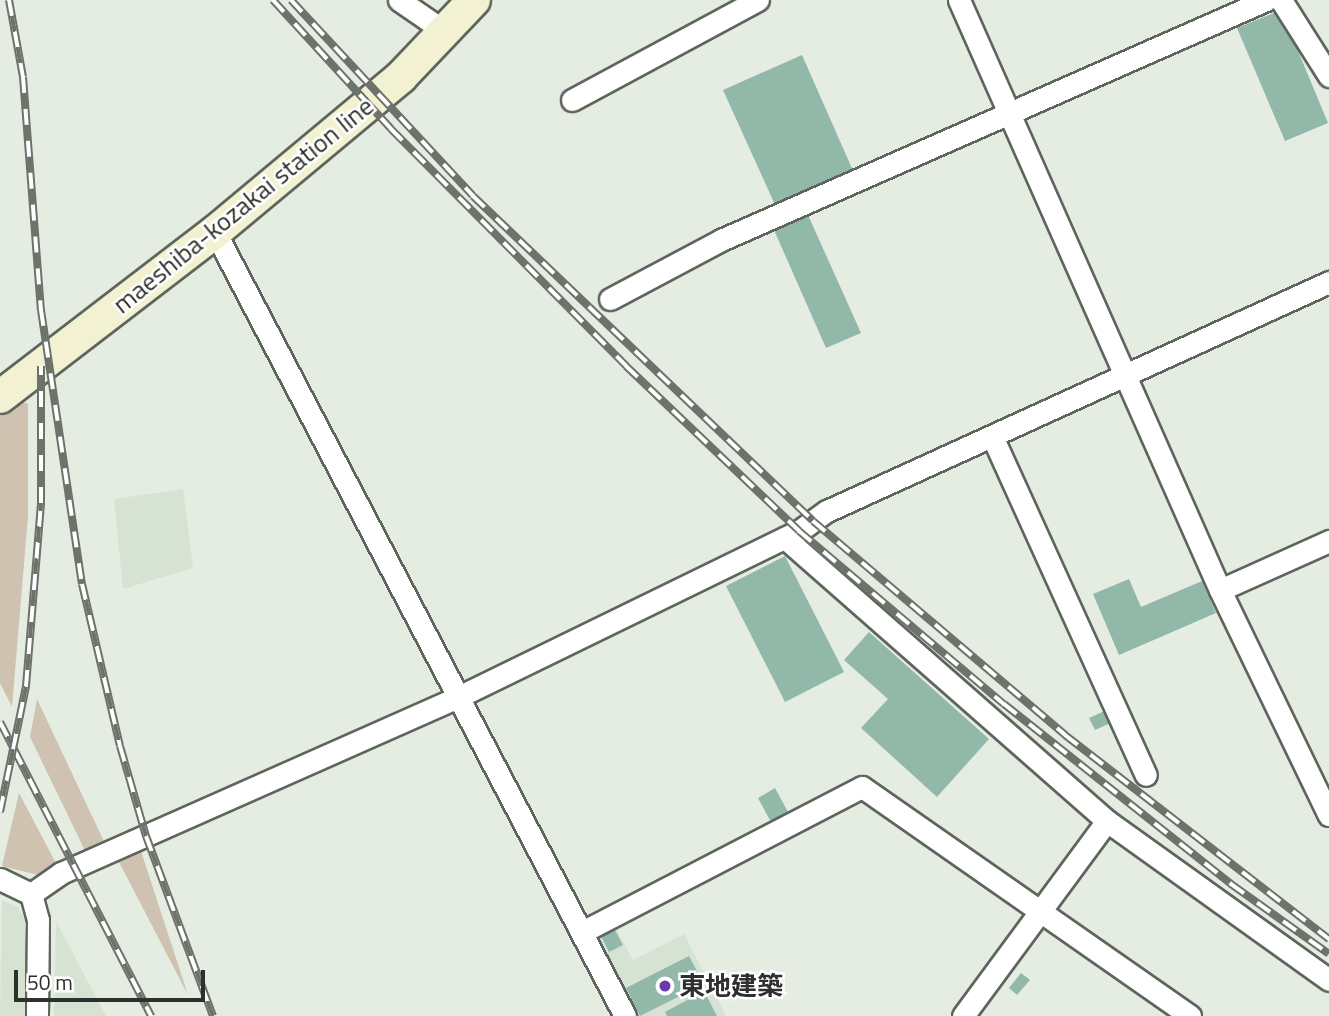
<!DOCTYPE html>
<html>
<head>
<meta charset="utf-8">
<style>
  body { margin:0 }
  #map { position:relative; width:1329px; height:1016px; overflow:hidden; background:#e5ede2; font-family:"Titillium Web","Noto Sans JP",sans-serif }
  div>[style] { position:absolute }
  .built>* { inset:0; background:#d6e3d2 }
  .green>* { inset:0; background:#cfc2b1 }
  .building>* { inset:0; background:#92b8aa }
  .roads { filter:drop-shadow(2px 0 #5e655c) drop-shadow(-2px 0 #5e655c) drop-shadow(0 2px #5e655c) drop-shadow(0 -2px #5e655c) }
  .street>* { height:21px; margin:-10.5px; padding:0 10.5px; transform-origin:10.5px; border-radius:10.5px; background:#fff }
  .secondary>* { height:32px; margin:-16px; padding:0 16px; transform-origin:16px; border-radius:16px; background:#f2f1d2 }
  .rail>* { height:8px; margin-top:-4px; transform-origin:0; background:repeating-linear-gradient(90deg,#fff 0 16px,#6d726b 0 32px); box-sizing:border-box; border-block:2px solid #6d726b }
  .dots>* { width:19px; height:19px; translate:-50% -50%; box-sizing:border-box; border:4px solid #fff; border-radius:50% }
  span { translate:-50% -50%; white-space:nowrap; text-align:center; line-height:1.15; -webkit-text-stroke:5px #fff; paint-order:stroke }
  .street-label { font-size:26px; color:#2d302c }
  .poi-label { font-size:26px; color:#2d302c; font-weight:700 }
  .left { translate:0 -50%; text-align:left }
  .scale { position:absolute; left:14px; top:970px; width:191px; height:32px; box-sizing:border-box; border:4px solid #2d302c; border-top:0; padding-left:9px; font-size:21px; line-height:24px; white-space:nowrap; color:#2d302c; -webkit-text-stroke:5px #fff; paint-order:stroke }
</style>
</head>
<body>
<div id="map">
  <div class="built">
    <i style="clip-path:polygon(183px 489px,193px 568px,123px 589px,114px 499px)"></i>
    <i style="clip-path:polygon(2px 900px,18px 907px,27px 922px,26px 1016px,0 1016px)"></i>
    <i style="clip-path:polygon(56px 921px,106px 1016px,54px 1016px)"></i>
    <i style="clip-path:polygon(612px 921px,633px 960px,684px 934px,726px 1016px,636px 1016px,593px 932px)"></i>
  </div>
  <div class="green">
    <i style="clip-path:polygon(20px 401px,28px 404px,28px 516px,12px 707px,0 683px,0 417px)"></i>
    <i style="clip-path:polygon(37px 699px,108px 850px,89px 859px,30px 737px)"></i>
    <i style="clip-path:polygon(19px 793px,59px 869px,42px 876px,2px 866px)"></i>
    <i style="clip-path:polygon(141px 851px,188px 995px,119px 862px)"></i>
  </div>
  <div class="building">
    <i style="clip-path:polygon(1281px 10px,1328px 123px,1285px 141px,1237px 28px)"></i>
    <i style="clip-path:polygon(802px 55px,854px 173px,776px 207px,723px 90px)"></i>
    <i style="clip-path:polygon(808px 215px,861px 333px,826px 348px,774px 230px)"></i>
    <i style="clip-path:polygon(785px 556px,844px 672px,785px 702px,726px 586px)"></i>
    <i style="clip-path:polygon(1129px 579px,1141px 607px,1202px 581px,1216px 613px,1119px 655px,1093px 594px)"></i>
    <i style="clip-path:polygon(869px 632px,989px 739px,937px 797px,861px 728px,888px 699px,844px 660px)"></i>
    <i style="clip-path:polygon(1109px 709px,1115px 721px,1095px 730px,1089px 718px)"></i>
    <i style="clip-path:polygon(775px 788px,788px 812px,771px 822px,758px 798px)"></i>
    <i style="clip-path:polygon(611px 923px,623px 945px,609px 952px,598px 930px)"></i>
    <i style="clip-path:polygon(689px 956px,704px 984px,640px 1016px,626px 988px)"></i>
    <i style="clip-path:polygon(1021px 973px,1030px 980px,1017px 995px,1009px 988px)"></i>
    <i style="clip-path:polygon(704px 991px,717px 1016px,667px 1016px,665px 1012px)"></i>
  </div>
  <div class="roads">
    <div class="street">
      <i style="left:399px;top:0;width:55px;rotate:34.6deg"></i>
      <i style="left:959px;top:0;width:645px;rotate:66.14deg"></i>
      <i style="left:1220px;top:590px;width:250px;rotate:64.2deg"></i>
      <i style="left:1281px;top:0;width:90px;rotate:57.7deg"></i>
      <i style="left:572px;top:100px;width:211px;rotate:-28.3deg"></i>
      <i style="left:215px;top:232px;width:885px;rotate:62.39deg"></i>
      <i style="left:610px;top:299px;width:126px;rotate:-28deg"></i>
      <i style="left:721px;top:240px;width:596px;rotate:-23.77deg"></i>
      <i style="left:992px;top:436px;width:372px;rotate:65.6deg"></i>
      <i style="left:785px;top:538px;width:429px;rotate:41.3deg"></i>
      <i style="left:1107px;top:821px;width:273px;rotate:35.6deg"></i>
      <i style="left:1220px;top:590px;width:120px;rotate:-24.2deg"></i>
      <i style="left:0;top:879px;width:34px;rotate:26deg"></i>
      <i style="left:31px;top:894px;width:27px;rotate:75deg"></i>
      <i style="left:38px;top:920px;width:96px;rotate:90.6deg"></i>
      <i style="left:31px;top:894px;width:37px;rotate:-35deg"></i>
      <i style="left:61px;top:873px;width:432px;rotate:-23.9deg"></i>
      <i style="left:456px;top:698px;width:381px;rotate:-26deg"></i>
      <i style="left:799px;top:531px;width:34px;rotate:-36deg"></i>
      <i style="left:827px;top:511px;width:552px;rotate:-24.52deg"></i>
      <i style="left:582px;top:932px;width:315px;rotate:-27.4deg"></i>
      <i style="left:862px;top:787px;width:400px;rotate:34.9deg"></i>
      <i style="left:963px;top:1016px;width:242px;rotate:-53.6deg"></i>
    </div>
    <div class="secondary">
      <i style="left:0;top:397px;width:271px;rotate:-37.5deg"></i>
      <i style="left:215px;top:232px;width:242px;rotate:-39.8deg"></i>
      <i style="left:401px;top:77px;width:106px;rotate:-46.5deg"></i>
    </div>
  </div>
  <div class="rail">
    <i style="left:9px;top:0;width:78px;rotate:79.7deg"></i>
    <i style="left:23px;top:77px;width:234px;rotate:85.6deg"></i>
    <i style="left:41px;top:310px;width:277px;rotate:81.5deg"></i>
    <i style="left:82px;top:584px;width:166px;rotate:76.8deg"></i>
    <i style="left:120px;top:746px;width:94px;rotate:73.9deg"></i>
    <i style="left:146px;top:836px;width:192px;rotate:69.6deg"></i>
    <i style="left:273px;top:0;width:175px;rotate:47.5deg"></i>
    <i style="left:391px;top:129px;width:334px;rotate:45.2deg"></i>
    <i style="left:626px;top:366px;width:239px;rotate:43.6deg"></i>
    <i style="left:799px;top:531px;width:268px;rotate:40.2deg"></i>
    <i style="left:1004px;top:704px;width:290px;rotate:38.4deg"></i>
    <i style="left:1231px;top:884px;width:120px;rotate:35.5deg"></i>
    <i style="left:291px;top:0;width:267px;rotate:47.1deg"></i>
    <i style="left:473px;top:196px;width:470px;rotate:43.7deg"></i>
    <i style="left:813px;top:521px;width:331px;rotate:40.3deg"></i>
    <i style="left:1065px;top:735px;width:334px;rotate:37.7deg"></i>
    <i style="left:0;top:722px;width:331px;rotate:62.8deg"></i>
    <i style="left:0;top:812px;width:129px;rotate:-78.3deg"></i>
    <i style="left:26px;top:686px;width:184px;rotate:-85.3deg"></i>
    <i style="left:41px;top:503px;width:137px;rotate:-90deg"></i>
  </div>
  <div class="dots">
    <i style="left:665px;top:986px;background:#6b38af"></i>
  </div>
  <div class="street-label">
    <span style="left:243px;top:205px;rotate:-39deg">maeshiba-kozakai station line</span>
  </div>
  <div class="poi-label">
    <span class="left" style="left:679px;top:986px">東地建築</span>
  </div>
  <div class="scale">50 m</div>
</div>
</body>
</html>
